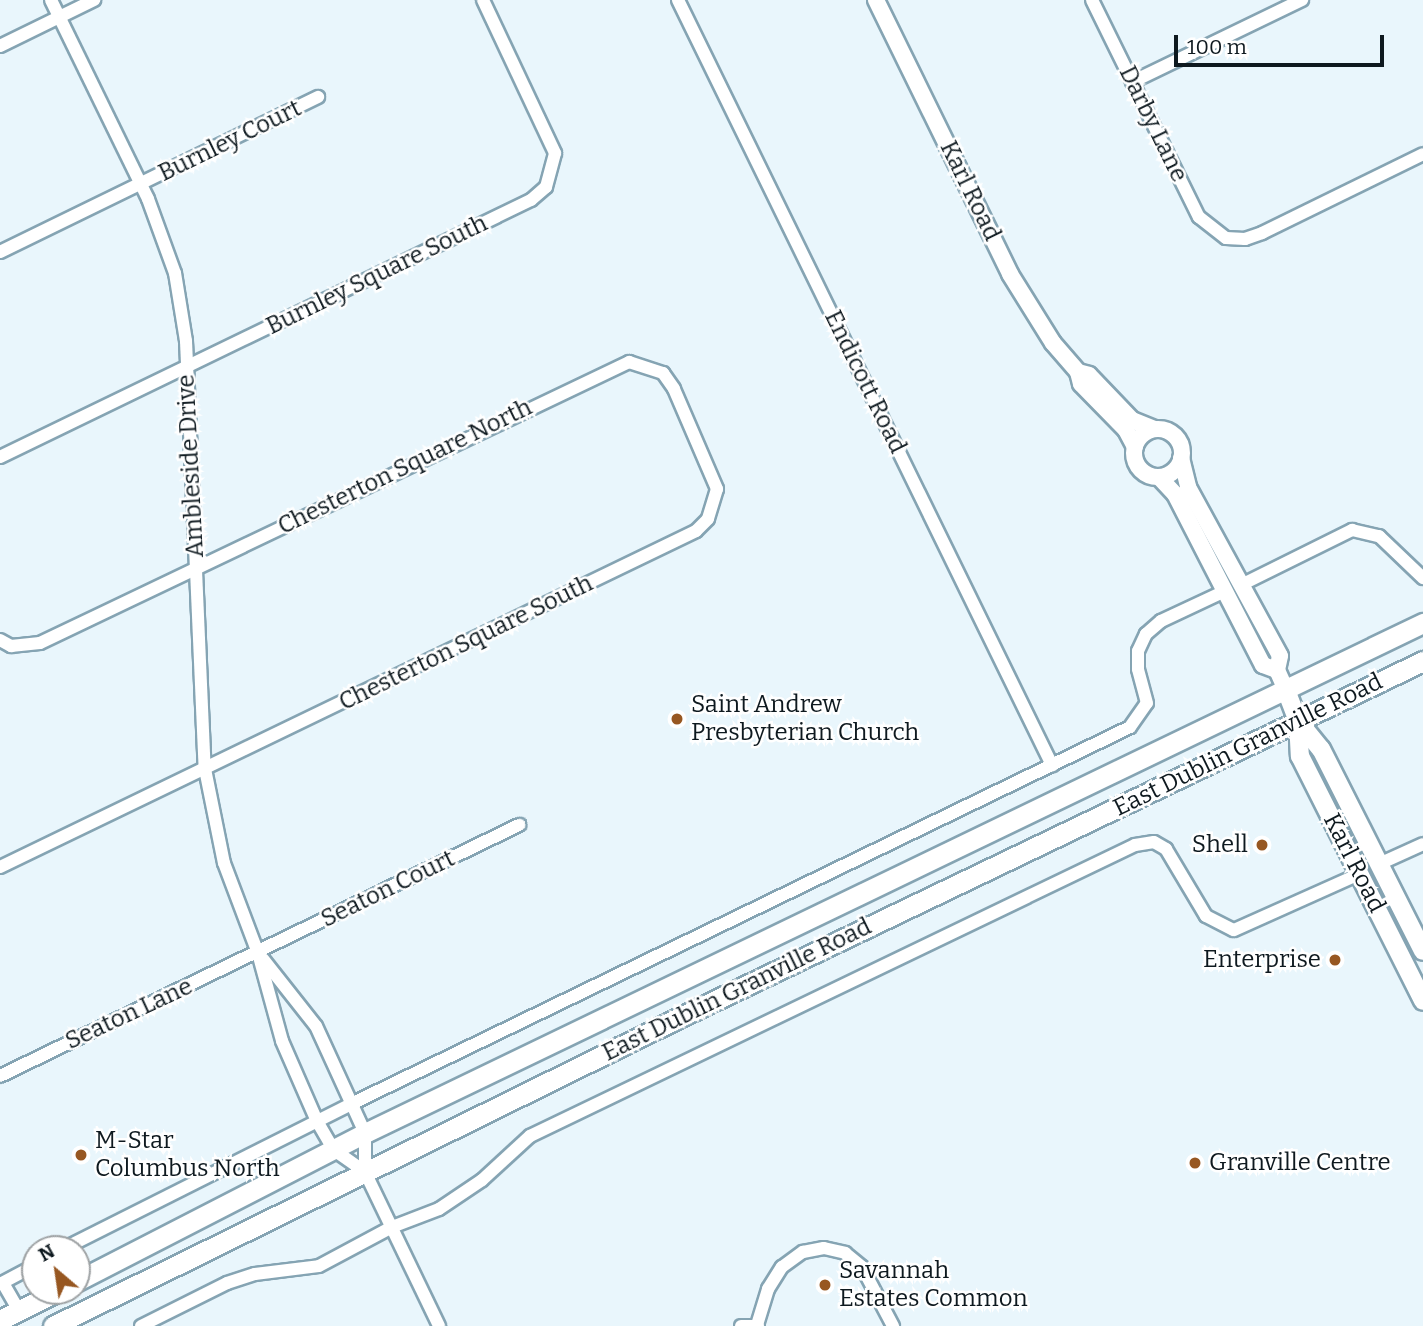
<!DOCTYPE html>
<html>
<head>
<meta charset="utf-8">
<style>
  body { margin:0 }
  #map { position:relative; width:1423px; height:1326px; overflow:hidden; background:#e9f6fc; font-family:Bitter,serif }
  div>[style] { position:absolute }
  .roads { filter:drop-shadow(2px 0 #85a4b3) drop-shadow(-2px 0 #85a4b3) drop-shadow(0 2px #85a4b3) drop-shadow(0 -2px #85a4b3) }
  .minor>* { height:12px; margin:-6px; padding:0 6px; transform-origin:6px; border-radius:6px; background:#fff }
  .tertiary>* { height:16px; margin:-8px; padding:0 8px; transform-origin:8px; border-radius:8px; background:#fff }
  .tertiary>.ring { margin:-8px; padding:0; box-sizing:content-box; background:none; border:16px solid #fff; border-radius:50% }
  .secondary>* { height:18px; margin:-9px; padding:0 9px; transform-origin:9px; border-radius:9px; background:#fff }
  .primary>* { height:19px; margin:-9.5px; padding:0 9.5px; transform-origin:9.5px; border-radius:9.5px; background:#fff }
  .dots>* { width:19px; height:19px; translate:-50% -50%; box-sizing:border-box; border:4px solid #fff; border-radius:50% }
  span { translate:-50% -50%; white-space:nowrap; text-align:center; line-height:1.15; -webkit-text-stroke:5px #fff; paint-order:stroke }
  .street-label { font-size:24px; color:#0e191f }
  .poi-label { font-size:24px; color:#0e191f }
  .left { translate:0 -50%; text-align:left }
  .right { translate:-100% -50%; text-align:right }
  .north { position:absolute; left:21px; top:1235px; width:70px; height:70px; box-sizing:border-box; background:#fff; border:2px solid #9fa3a5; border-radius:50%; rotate:331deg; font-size:19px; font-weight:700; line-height:28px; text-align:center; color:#0e191f }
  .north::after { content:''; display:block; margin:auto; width:24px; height:32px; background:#975721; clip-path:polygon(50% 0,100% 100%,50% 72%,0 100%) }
  .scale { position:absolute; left:1174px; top:35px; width:210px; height:32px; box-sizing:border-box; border:4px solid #0e191f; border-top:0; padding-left:9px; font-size:21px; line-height:24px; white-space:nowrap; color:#0e191f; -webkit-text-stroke:5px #fff; paint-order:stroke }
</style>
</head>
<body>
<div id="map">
  <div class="roads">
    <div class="minor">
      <i style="left:51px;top:0;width:221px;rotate:64deg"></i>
      <i style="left:148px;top:199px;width:79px;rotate:70deg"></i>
      <i style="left:175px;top:273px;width:69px;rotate:80.8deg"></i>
      <i style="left:186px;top:341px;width:428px;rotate:87.5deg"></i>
      <i style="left:205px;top:769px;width:96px;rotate:78.6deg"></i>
      <i style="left:224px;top:863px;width:96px;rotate:69.3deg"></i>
      <i style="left:258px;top:953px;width:91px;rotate:74.7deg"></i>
      <i style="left:282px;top:1041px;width:87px;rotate:66.4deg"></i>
      <i style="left:317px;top:1121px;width:34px;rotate:60deg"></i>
      <i style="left:334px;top:1150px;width:38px;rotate:35deg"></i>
      <i style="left:678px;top:0;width:852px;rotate:63.95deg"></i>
      <i style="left:1092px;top:0;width:242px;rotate:63.8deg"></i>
      <i style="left:1199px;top:217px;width:34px;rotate:38deg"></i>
      <i style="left:1226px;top:238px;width:19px;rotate:3deg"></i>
      <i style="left:1245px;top:239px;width:18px;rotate:-19deg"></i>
      <i style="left:1262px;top:233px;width:179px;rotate:-26.1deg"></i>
      <i style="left:0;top:46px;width:105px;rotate:-26.1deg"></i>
      <i style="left:1132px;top:82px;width:189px;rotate:-25.8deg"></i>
      <i style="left:0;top:252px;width:354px;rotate:-26deg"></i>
      <i style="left:0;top:457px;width:590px;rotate:-25.83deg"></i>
      <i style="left:531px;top:200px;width:20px;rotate:-41deg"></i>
      <i style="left:546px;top:187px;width:35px;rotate:-75deg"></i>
      <i style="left:555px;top:153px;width:169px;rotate:-115.2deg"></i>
      <i style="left:1243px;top:584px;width:122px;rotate:-26.4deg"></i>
      <i style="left:1352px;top:530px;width:28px;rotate:13deg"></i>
      <i style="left:1379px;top:536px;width:61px;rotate:43.7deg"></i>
      <i style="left:0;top:640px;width:13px;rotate:29deg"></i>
      <i style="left:11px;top:646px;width:29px;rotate:-6deg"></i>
      <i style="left:40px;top:643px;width:653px;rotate:-25.5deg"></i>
      <i style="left:629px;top:362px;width:36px;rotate:18deg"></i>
      <i style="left:663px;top:373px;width:19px;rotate:55deg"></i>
      <i style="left:674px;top:389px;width:109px;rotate:66.7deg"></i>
      <i style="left:717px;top:489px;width:31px;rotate:107deg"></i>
      <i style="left:708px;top:519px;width:17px;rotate:135deg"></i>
      <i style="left:696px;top:531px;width:773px;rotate:154.23deg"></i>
      <i style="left:1379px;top:864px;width:48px;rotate:-24.4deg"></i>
      <i style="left:263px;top:959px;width:85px;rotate:51.7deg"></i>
      <i style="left:316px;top:1026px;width:118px;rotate:65.4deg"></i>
      <i style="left:365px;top:1133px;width:39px;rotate:90deg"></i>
      <i style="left:365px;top:1172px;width:171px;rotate:64.3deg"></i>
      <i style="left:0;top:1076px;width:577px;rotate:-25.81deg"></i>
      <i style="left:63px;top:1249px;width:322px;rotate:-26.7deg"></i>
      <i style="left:351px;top:1104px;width:865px;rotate:-25.82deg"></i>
      <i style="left:1130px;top:727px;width:29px;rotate:-55deg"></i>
      <i style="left:1147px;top:703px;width:35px;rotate:-105deg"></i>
      <i style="left:1138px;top:669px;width:18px;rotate:-90deg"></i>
      <i style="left:1138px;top:651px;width:19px;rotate:-65deg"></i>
      <i style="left:1146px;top:634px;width:20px;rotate:-41deg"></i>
      <i style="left:1161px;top:621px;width:71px;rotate:-25.1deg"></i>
      <i style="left:3px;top:1283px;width:32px;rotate:60deg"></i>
      <i style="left:0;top:1284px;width:40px;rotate:-28deg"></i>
      <i style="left:757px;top:1325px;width:38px;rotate:-73deg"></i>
      <i style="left:768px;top:1289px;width:26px;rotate:-58deg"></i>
      <i style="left:782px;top:1267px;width:26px;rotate:-36deg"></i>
      <i style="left:803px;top:1252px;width:21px;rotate:-11deg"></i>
      <i style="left:824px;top:1248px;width:22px;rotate:13deg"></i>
      <i style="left:845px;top:1253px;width:22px;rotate:39deg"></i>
      <i style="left:862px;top:1267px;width:67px;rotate:62.3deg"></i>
      <i style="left:141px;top:1326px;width:96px;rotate:-26.6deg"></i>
      <i style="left:227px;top:1283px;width:29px;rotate:-18deg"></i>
      <i style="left:255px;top:1274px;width:64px;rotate:-7.1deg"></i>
      <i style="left:319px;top:1266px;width:83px;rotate:-28.1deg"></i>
      <i style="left:392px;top:1227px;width:50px;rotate:-21deg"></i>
      <i style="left:439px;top:1209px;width:52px;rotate:-34deg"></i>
      <i style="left:482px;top:1180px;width:65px;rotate:-42.5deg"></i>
      <i style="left:530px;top:1136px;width:671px;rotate:-25.69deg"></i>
      <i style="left:1135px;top:845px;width:19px;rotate:-9deg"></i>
      <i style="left:1154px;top:842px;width:14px;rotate:30deg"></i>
      <i style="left:1166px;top:849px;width:78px;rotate:59.2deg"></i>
      <i style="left:1206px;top:916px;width:31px;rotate:27deg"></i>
      <i style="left:1234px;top:930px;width:137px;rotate:-24.1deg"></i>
      <i style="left:741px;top:1326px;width:17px"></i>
    </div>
    <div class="tertiary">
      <i style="left:876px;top:0;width:305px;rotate:63.9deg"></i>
      <i style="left:1010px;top:274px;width:81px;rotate:58.1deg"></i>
      <i style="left:1053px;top:343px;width:38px;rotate:49deg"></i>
      <i style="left:1078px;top:372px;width:12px;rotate:76deg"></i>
      <i style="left:1081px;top:384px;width:64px;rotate:45.6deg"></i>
      <i style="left:1126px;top:430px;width:19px;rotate:62deg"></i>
      <i style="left:1078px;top:372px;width:11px;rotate:15deg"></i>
      <i style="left:1089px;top:375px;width:62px;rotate:46.3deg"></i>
      <i style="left:1132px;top:420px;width:24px;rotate:22deg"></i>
      <i class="ring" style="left:1134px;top:429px;width:32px;height:32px"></i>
      <i style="left:1181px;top:458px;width:30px;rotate:76deg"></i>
      <i style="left:1188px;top:487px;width:192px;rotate:61.4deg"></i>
      <i style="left:1280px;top:656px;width:14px;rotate:102deg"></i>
      <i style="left:1277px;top:670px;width:22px;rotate:66deg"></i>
      <i style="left:1159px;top:477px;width:23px;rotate:47deg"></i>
      <i style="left:1175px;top:494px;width:192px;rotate:62.8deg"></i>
      <i style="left:1263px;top:665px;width:15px;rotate:20deg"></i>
    </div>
    <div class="secondary">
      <i style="left:1286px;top:690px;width:33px;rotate:69deg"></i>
      <i style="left:1298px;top:721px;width:35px;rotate:87deg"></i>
      <i style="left:1300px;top:756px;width:274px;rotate:63.3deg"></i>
      <i style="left:1298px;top:721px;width:36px;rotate:51deg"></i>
      <i style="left:1321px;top:749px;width:226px;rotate:63.2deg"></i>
    </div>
    <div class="primary">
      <i style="left:77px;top:1281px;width:324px;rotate:-27.2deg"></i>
      <i style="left:365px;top:1133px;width:1175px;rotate:-25.74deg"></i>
      <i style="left:0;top:1320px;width:65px;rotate:-26.6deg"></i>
      <i style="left:53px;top:1326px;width:690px;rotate:-26.23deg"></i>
      <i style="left:672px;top:1021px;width:833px;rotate:-25.61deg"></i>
    </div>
  </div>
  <div class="dots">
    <i style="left:677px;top:719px;background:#975721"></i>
    <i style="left:1262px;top:845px;background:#975721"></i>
    <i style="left:1335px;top:960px;background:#975721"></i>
    <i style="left:81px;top:1155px;background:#975721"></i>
    <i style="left:1195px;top:1163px;background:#975721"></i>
    <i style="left:825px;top:1285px;background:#975721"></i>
  </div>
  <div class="street-label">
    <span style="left:1153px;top:124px;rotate:64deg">Darby Lane</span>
    <span style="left:230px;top:141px;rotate:-26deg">Burnley Court</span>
    <span style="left:970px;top:191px;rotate:64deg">Karl Road</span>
    <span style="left:377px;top:275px;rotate:-26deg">Burnley Square South</span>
    <span style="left:865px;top:382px;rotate:64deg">Endicott Road</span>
    <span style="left:191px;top:466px;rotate:-93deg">Ambleside Drive</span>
    <span style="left:405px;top:467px;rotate:-26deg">Chesterton Square North</span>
    <span style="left:466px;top:643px;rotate:-26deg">Chesterton Square South</span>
    <span style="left:1248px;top:745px;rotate:-26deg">East Dublin Granville Road</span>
    <span style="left:1354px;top:863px;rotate:63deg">Karl Road</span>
    <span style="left:388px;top:889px;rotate:-26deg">Seaton Court</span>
    <span style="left:737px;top:990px;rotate:-26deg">East Dublin Granville Road</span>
    <span style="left:129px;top:1014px;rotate:-25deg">Seaton Lane</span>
  </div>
  <div class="poi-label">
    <span class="left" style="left:691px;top:719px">Saint Andrew<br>Presbyterian Church</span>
    <span class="right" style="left:1248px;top:845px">Shell</span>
    <span class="right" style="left:1321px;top:960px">Enterprise</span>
    <span class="left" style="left:95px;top:1155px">M-Star<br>Columbus North</span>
    <span class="left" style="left:1209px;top:1163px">Granville Centre</span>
    <span class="left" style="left:839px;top:1285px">Savannah<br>Estates Common</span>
  </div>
  <div class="north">N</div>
  <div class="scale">100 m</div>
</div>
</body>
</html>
